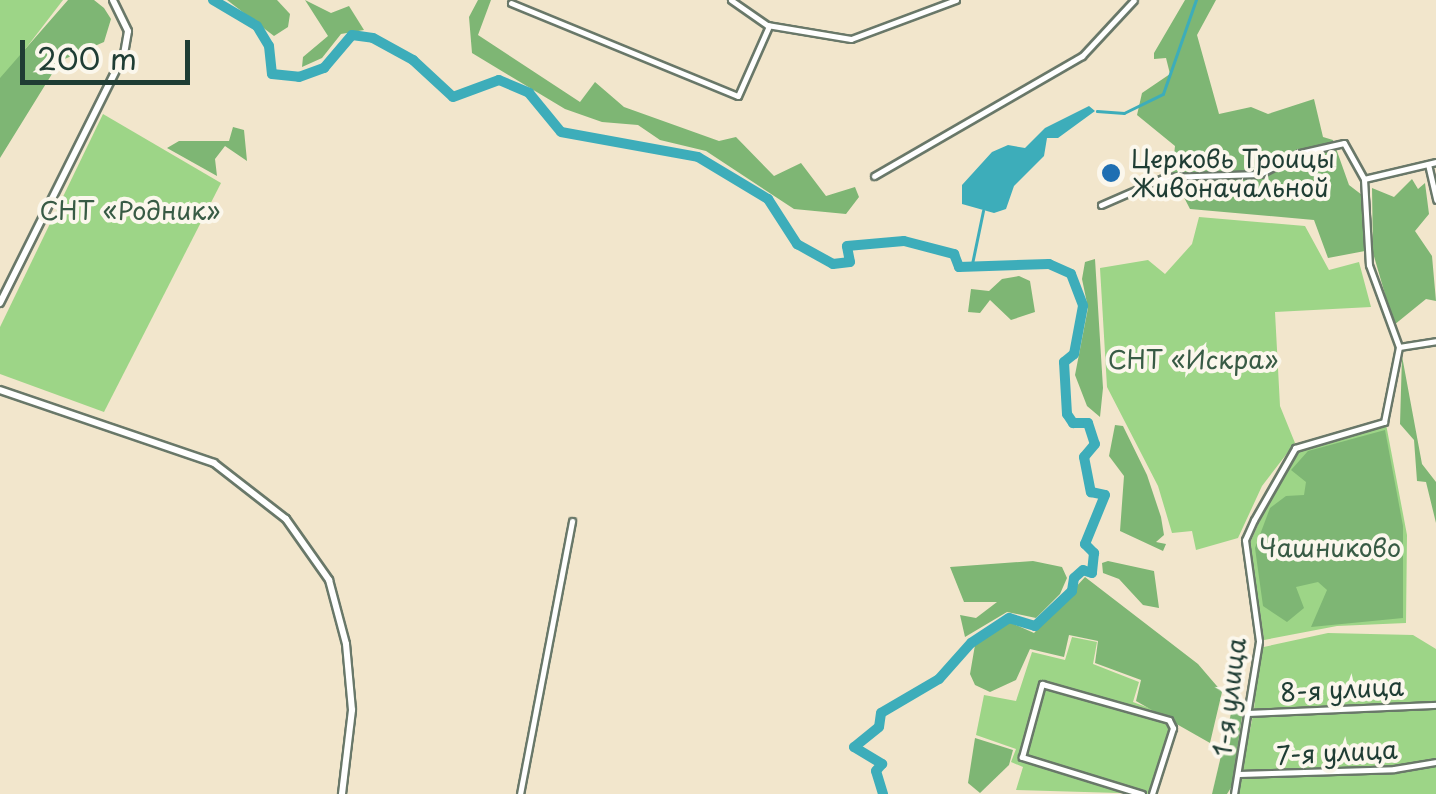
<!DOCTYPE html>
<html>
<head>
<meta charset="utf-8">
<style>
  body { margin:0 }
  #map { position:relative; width:1436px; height:794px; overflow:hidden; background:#f2e6cc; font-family:"Playpen Sans",sans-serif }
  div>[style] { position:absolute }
  .green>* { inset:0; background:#9dd587 }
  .forest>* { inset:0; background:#7eb674 }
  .water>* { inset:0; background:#3dadba }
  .stream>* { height:2.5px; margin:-1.25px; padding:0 1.25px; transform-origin:1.25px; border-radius:1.25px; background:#3dadba }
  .river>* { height:10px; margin:-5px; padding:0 5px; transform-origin:5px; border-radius:5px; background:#3dadba }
  .roads { filter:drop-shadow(2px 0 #697869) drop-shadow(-2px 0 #697869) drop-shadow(0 2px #697869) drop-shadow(0 -2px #697869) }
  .minor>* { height:5px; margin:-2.5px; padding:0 2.5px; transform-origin:2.5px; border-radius:2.5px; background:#fff }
  .tertiary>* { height:6px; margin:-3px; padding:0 3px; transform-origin:3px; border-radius:3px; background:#fff }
  .dots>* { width:28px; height:28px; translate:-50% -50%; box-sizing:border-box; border:5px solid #fbf7ec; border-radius:50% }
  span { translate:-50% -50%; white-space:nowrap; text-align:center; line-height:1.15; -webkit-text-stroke:8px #fbf7ec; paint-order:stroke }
  .poi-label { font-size:25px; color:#1f3d34 }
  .left { translate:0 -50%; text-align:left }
  .park-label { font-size:25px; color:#385b45 }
  .street-label { font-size:25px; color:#1f3d34 }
  .scale { position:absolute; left:20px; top:40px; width:170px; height:45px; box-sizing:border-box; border:5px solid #1f3d34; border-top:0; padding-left:12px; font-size:30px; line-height:35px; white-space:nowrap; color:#1f3d34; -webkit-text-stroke:8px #fbf7ec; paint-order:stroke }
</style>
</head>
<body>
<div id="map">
  <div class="green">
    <i style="clip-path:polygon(0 0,63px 0,0 82px)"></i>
    <i style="clip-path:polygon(103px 114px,221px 183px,104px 412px,0 374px,0 327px)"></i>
    <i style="clip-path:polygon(1199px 217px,1305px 226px,1329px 270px,1359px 262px,1371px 307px,1275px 312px,1280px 406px,1295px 443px,1262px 486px,1238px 538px,1196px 550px,1192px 531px,1172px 533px,1158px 486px,1107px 387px,1100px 268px,1148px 260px,1165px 274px,1192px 244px)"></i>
    <i style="clip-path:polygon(1386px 424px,1407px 535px,1406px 623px,1337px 626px,1264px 640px,1250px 543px,1279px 477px,1299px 449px)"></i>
    <i style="clip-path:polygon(1328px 633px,1413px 635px,1436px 649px,1436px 794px,1237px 794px,1254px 710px,1259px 648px)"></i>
    <i style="clip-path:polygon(1072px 637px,1097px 642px,1093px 664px,1139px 682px,1133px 702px,1170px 716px,1175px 726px,1153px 794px,1016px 790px,1023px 767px,1011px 762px,1016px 749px,976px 735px,984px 695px,1016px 701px,1032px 652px,1065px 660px)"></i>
  </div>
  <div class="forest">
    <i style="clip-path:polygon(68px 0,94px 0,104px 8px,111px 19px,104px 42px,60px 61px,0 158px,0 78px)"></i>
    <i style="clip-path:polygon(227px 0,277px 0,290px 14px,288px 27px,274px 36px)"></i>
    <i style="clip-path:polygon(305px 0,331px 13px,349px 6px,364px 30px,341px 34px,322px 58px,302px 67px,303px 57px,328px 36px)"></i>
    <i style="clip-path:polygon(478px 0,491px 0,478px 35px,580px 102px,595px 82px,624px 107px,719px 141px,736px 137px,774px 176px,801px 163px,826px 196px,855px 187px,859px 197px,846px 214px,794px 209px,706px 151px,660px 140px,638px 125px,602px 122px,565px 109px,472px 53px,469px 17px)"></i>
    <i style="clip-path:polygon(1185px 0,1216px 0,1197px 35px,1219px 114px,1251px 107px,1268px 114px,1314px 99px,1323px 137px,1333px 140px,1349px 185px,1362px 195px,1365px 251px,1328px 258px,1314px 220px,1190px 209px,1172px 174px,1175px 146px,1137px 115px,1142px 93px,1170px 74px,1166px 58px,1154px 59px,1154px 53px)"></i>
    <i style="clip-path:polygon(233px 127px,244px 130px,247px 161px,225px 146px,215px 159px,217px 176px,167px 148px,179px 141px,229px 141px)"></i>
    <i style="clip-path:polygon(1412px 179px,1418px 189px,1425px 183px,1429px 214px,1415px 231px,1432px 256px,1436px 301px,1426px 299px,1394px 325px,1373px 253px,1372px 188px,1394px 197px)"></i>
    <i style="clip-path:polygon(1095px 259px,1103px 388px,1100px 417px,1087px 406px,1075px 375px,1088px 308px,1082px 279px,1085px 262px)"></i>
    <i style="clip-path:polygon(1019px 276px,1030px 281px,1035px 312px,1011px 320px,990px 300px,980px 313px,968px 312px,971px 289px,989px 291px,1002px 279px)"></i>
    <i style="clip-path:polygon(1402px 356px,1422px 464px,1436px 482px,1436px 523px,1426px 482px,1417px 481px,1414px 440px,1400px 424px)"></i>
    <i style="clip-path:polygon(1115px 425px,1123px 426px,1147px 475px,1161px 517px,1164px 535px,1156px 542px,1166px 544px,1163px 551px,1120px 531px,1124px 476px,1109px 456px)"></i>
    <i style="clip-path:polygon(1385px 430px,1403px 526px,1403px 618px,1311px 627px,1327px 590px,1318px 582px,1296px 587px,1304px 608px,1287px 622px,1263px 606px,1255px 548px,1270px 508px,1286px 496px,1304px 495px,1306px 482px,1291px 470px,1308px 451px)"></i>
    <i style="clip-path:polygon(1033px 561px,1062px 567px,1067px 578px,1060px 594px,1036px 618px,1007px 612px,965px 637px,960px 615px,976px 618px,997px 602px,964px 602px,950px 567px)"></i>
    <i style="clip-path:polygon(1108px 561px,1154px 571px,1159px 608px,1143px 605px,1119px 579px,1103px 573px,1102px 563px)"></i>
    <i style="clip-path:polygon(1085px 577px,1198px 664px,1222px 692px,1210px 743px,1136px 701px,1141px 680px,1095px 663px,1098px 641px,1069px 635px,1064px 657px,1030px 649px,1016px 680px,990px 692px,975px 685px,970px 674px,975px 645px,1009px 622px,1034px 633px)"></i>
    <i style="clip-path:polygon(1244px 703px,1232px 786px,1227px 794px,1212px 794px,1233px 705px)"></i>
    <i style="clip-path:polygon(975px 738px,1013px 750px,1009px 765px,980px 793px,968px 783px)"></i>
  </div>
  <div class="water">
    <i style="clip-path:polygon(1089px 106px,1095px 111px,1058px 138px,1047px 138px,1044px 156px,1014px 186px,1006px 209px,994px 213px,962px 204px,962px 185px,992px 152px,1008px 145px,1025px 148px,1045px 128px)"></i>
  </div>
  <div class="stream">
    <i style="left:1097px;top:111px;width:27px;rotate:4deg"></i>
    <i style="left:1124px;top:113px;width:43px;rotate:-26deg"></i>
    <i style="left:1163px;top:94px;width:100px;rotate:-70.7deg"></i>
    <i style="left:972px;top:264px;width:54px;rotate:-78.3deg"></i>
  </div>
  <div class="river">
    <i style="left:213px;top:0;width:51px;rotate:30.6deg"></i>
    <i style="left:257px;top:26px;width:23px;rotate:59deg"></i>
    <i style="left:269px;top:46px;width:28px;rotate:84deg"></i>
    <i style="left:272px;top:74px;width:27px;rotate:6deg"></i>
    <i style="left:299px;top:77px;width:27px;rotate:-20deg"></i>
    <i style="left:324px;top:68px;width:43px;rotate:-49.7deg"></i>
    <i style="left:352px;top:35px;width:21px;rotate:8deg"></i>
    <i style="left:373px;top:38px;width:46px;rotate:28.8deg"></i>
    <i style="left:413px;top:60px;width:54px;rotate:42.8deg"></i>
    <i style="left:453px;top:97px;width:49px;rotate:-20.3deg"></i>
    <i style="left:499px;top:80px;width:33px;rotate:23deg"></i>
    <i style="left:529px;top:93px;width:50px;rotate:50.6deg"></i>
    <i style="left:561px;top:132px;width:139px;rotate:10.3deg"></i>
    <i style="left:698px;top:157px;width:82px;rotate:31deg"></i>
    <i style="left:768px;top:199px;width:54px;rotate:57.2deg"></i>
    <i style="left:797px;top:244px;width:41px;rotate:29.1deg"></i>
    <i style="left:833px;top:264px;width:17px;rotate:-7deg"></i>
    <i style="left:850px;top:262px;width:16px;rotate:-101deg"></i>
    <i style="left:847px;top:246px;width:57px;rotate:-5deg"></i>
    <i style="left:904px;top:241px;width:52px;rotate:14.6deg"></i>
    <i style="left:954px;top:254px;width:14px;rotate:69deg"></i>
    <i style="left:959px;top:267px;width:90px;rotate:-1.9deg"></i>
    <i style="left:1049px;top:264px;width:24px;rotate:24deg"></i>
    <i style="left:1071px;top:274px;width:34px;rotate:69deg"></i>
    <i style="left:1083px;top:306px;width:49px;rotate:100.6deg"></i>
    <i style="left:1074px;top:354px;width:13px;rotate:141deg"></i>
    <i style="left:1064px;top:362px;width:52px;rotate:86.7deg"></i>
    <i style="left:1067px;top:414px;width:11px;rotate:56deg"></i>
    <i style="left:1073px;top:423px;width:15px"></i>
    <i style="left:1088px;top:423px;width:22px;rotate:72deg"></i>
    <i style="left:1095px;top:444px;width:17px;rotate:130deg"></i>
    <i style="left:1084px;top:457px;width:36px;rotate:79deg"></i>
    <i style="left:1091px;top:492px;width:14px;rotate:12deg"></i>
    <i style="left:1105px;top:495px;width:53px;rotate:112.2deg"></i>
    <i style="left:1085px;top:544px;width:13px;rotate:45deg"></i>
    <i style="left:1094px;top:553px;width:20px;rotate:96deg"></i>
    <i style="left:1092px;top:573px;width:9px;rotate:-162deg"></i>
    <i style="left:1083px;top:570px;width:12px;rotate:138deg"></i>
    <i style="left:1074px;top:578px;width:13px;rotate:99deg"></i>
    <i style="left:1072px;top:591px;width:51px;rotate:136.6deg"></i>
    <i style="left:1035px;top:626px;width:27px;rotate:-163deg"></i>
    <i style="left:1009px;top:618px;width:45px;rotate:146.7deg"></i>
    <i style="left:971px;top:643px;width:48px;rotate:131.6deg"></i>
    <i style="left:939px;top:679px;width:67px;rotate:149.6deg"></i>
    <i style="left:881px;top:713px;width:14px;rotate:98deg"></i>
    <i style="left:879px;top:727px;width:32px;rotate:141deg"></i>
    <i style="left:854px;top:747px;width:33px;rotate:31deg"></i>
    <i style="left:882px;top:764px;width:9px;rotate:131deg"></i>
    <i style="left:876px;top:771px;width:24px;rotate:73deg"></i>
  </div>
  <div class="roads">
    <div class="minor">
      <i style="left:731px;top:0;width:44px;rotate:34.8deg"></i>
      <i style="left:767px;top:25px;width:85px;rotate:9.5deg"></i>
      <i style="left:851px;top:39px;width:112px;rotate:-20.4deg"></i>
      <i style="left:511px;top:3px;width:245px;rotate:22.3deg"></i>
      <i style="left:738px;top:96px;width:77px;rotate:-66.1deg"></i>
      <i style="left:1428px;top:164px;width:37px;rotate:77deg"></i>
      <i style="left:874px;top:176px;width:240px;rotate:-30deg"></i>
      <i style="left:1082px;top:56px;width:76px;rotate:-47.1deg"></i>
      <i style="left:1364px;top:179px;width:86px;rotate:86.7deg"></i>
      <i style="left:1369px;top:265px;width:87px;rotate:69.9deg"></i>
      <i style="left:1101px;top:205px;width:70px;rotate:-23.6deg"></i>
      <i style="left:1165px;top:177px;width:95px;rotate:-1.8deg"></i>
      <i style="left:1260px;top:174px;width:45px;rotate:-27.7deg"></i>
      <i style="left:1300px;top:153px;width:45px;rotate:-12.8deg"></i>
      <i style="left:1344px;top:143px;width:41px;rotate:60.9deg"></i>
      <i style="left:1364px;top:179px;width:74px;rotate:-13.3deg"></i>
      <i style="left:1250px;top:713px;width:186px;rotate:-2.5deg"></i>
      <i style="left:1239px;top:774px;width:155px;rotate:-1.8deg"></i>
      <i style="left:1394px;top:769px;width:43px;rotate:-9.5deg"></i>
      <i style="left:520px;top:794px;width:278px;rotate:-79.2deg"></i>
      <i style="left:1142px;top:794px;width:126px;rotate:-162.9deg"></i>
      <i style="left:1022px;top:757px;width:76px;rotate:-74.7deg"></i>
      <i style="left:1042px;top:684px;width:132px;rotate:15.8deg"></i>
      <i style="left:1169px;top:720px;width:9px;rotate:63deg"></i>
      <i style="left:1173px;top:728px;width:69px;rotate:107.7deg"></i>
      <i style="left:1234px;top:794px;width:155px;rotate:-80.7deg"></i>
      <i style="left:1259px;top:641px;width:102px;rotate:-97.9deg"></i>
      <i style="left:1245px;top:540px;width:22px;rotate:-66deg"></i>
      <i style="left:1254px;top:520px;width:83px;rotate:-60.3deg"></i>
      <i style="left:1295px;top:448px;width:93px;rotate:-16.3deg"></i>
      <i style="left:1384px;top:422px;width:76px;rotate:-78.7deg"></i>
      <i style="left:1399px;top:347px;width:37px;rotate:-9deg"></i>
    </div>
    <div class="tertiary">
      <i style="left:0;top:303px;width:278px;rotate:-63.5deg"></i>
      <i style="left:124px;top:54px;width:23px;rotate:-80deg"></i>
      <i style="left:128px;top:31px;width:34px;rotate:-116deg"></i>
      <i style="left:0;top:390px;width:226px;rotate:18.8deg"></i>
      <i style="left:214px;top:463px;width:91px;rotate:37.9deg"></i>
      <i style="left:286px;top:519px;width:75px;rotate:54.8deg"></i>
      <i style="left:329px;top:580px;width:66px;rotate:75.1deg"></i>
      <i style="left:346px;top:644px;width:66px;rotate:84.8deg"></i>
      <i style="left:352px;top:710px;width:85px;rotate:96.8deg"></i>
    </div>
  </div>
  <div class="dots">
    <i style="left:1111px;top:173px;background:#1f6fb2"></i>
  </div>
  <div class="poi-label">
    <span class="left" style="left:1131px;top:173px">Церковь Троицы<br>Живоначальной</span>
  </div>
  <div class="park-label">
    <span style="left:130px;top:210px">СНТ «Родник»</span>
    <span style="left:1193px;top:359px">СНТ «Искра»</span>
    <span style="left:1330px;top:547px">Чашниково</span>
  </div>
  <div class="street-label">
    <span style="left:1342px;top:689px;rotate:-3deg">8-я улица</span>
    <span style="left:1229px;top:697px;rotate:-83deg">1-я улица</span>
    <span style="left:1337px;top:752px;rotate:-3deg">7-я улица</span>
  </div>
  <div class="scale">200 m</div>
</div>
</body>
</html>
